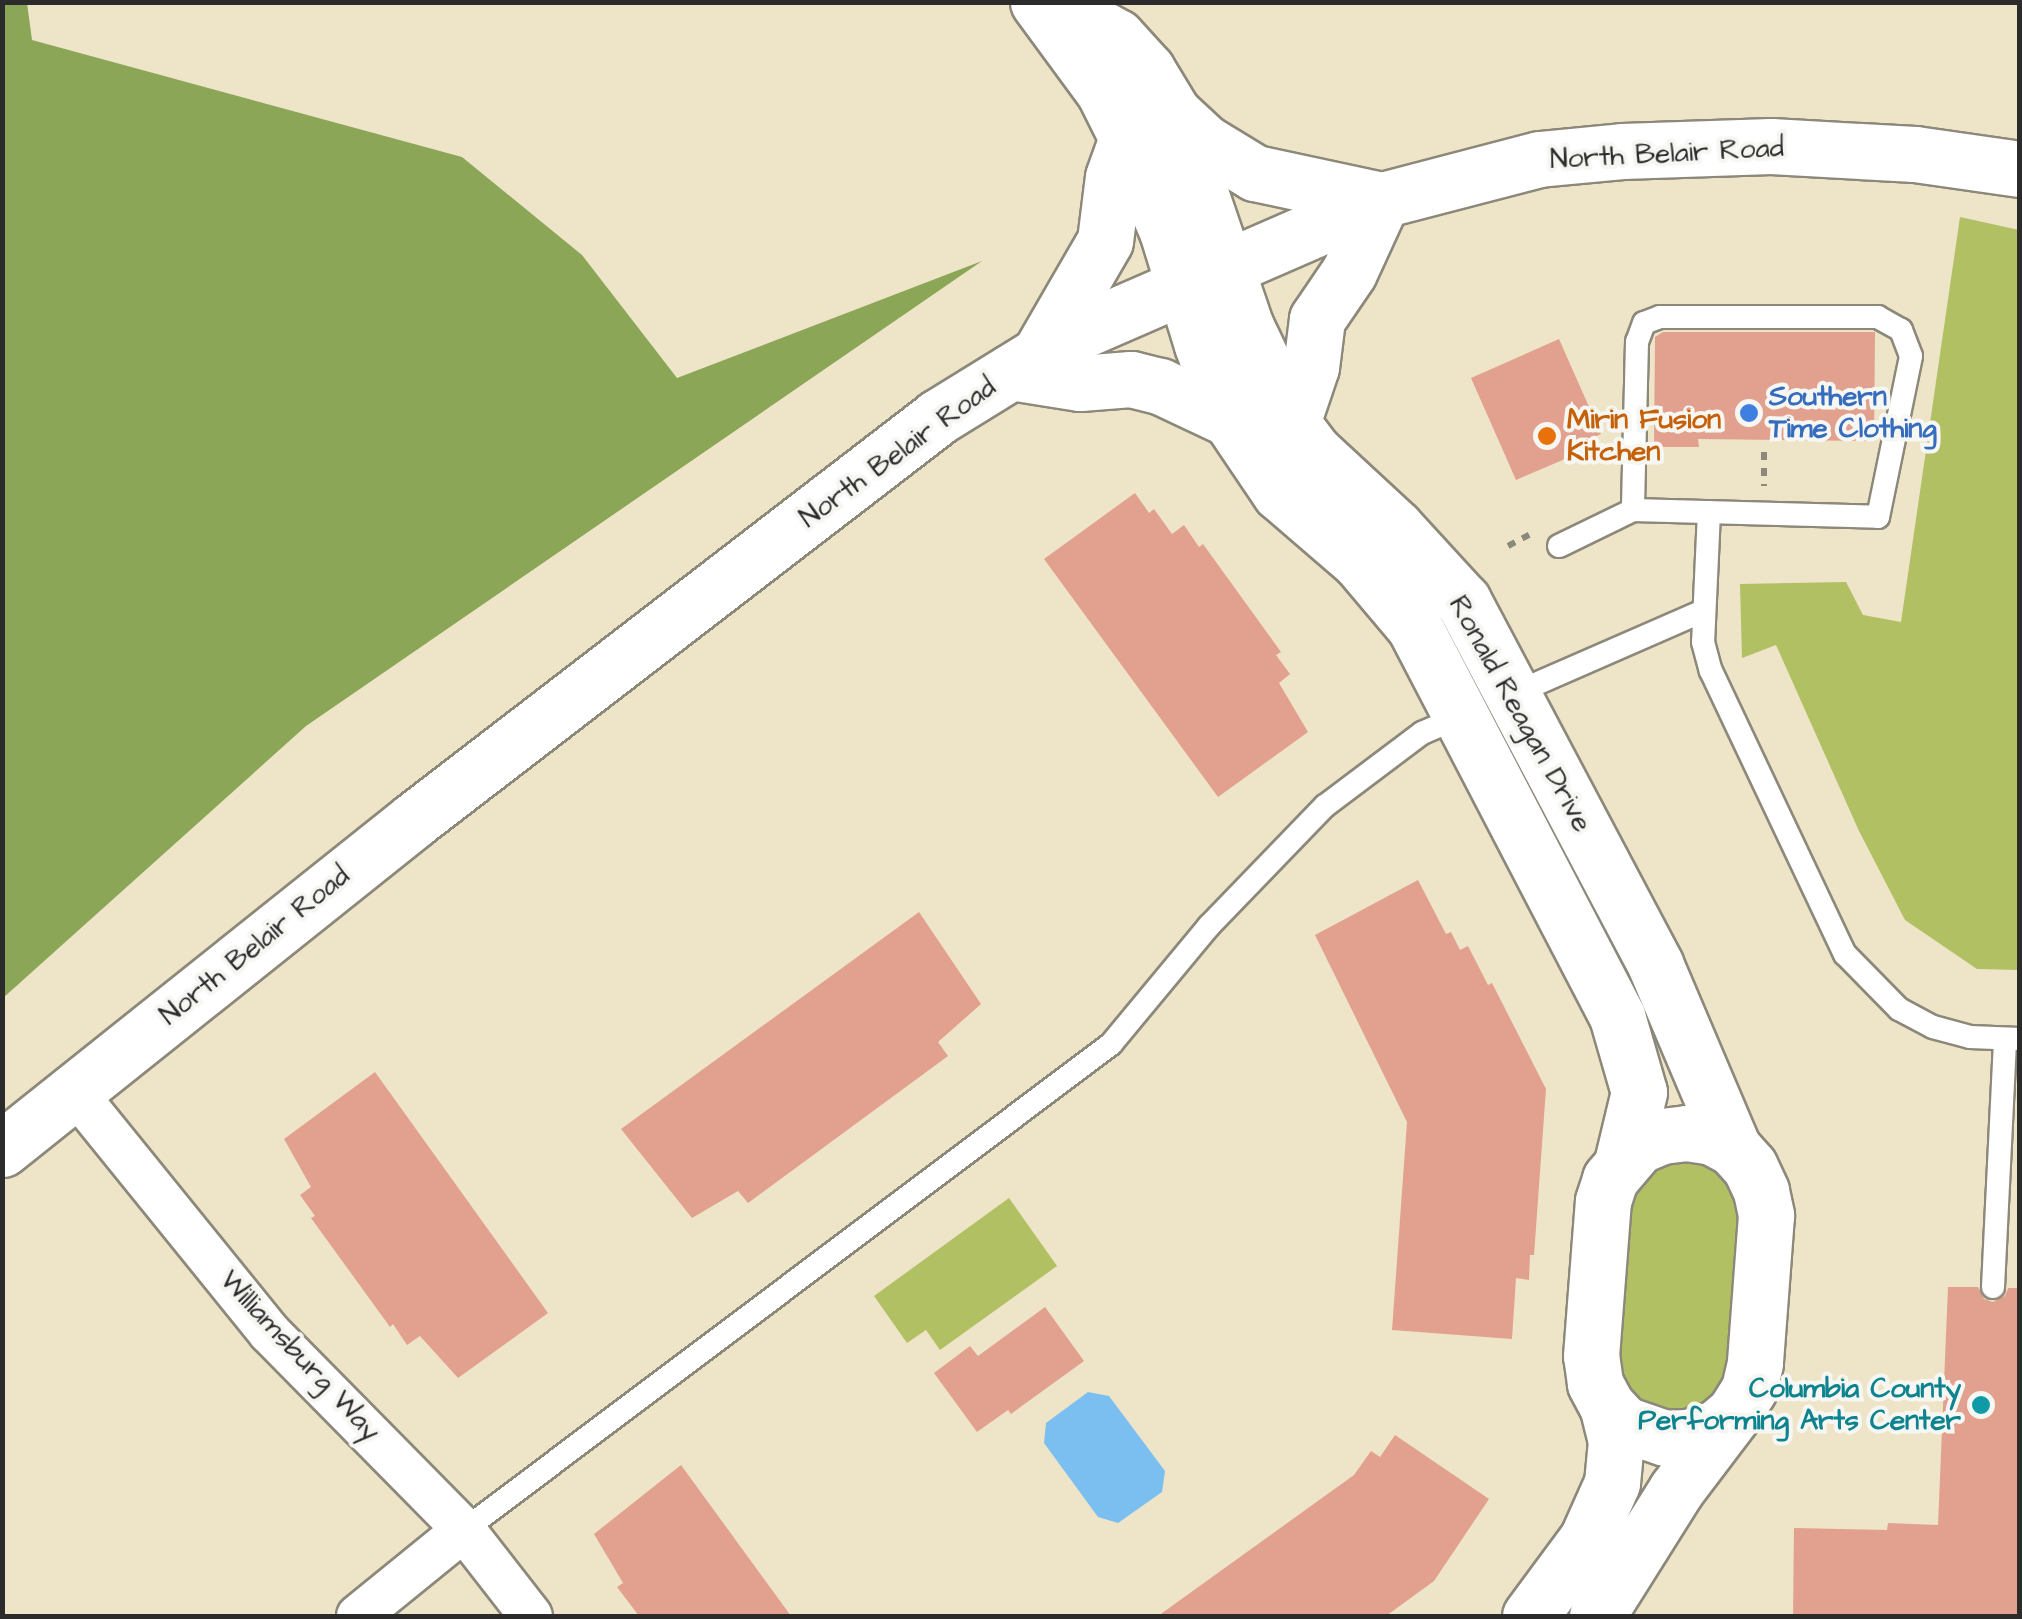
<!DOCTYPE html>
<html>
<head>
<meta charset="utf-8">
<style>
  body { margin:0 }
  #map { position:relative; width:2022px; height:1619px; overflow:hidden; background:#eee4c8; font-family:"Architects Daughter",sans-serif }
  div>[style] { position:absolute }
  .green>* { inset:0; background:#b0c062 }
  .forest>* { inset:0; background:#8ca658 }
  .water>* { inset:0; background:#7bbff1 }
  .building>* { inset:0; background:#e2a18e }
  .path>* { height:6px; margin-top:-3px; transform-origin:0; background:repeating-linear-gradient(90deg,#8c887a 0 8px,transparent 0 16px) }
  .roads { filter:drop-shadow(2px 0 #8c887a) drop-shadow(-2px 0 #8c887a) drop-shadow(0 2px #8c887a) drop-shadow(0 -2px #8c887a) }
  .lane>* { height:22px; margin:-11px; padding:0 11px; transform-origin:11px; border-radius:11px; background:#fff }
  .street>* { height:42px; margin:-21px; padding:0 21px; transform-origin:21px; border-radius:21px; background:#fff }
  .secondary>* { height:55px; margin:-27.5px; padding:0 27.5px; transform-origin:27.5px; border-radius:27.5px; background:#fff }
  .dots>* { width:28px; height:28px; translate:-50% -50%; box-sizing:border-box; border:5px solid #f6f6f2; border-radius:50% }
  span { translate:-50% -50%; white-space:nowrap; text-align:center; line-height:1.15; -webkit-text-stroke:8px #f6f6f2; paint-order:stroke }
  .street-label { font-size:28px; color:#2b2b2b }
  .shop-label { font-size:28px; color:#366cbe; font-weight:700 }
  .left { translate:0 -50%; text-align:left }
  .food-label { font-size:28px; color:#c56008; font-weight:700 }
  .culture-label { font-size:28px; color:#0d838f; font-weight:700 }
  .right { translate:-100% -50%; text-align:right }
  .frame { position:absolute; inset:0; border:5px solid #2b2b2b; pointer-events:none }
</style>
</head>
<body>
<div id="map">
  <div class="green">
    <i style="clip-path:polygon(1960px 217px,2019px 230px,2019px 970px,1977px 969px,1905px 920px,1859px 831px,1776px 645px,1742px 658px,1740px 584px,1846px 582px,1863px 615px,1901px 622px)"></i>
    <i style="clip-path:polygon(1672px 1157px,1713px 1161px,1748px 1200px,1731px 1385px,1692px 1417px,1631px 1400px,1616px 1361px,1626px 1204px,1651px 1167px)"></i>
    <i style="clip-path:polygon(1009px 1198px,1057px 1266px,940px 1350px,926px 1330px,907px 1343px,874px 1296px)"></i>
  </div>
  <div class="forest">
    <i style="clip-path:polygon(3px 2px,27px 3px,32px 40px,462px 157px,582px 255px,677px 378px,982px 261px,306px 726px,3px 998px)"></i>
  </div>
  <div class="water">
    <i style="clip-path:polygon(1088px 1392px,1109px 1396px,1165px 1471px,1162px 1492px,1118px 1523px,1098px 1517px,1044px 1443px,1046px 1423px)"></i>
  </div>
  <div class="building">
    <i style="clip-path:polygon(1663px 332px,1875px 332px,1874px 441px,1698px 439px,1699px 447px,1654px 447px,1655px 337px)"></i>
    <i style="clip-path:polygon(1559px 339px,1601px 434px,1568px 448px,1572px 456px,1516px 480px,1471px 378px)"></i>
    <i style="clip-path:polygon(1135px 493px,1149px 513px,1154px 509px,1172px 534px,1184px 525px,1199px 547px,1203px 544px,1281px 652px,1276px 655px,1290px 674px,1279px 683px,1308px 732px,1218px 797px,1044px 559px)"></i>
    <i style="clip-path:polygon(1418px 880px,1446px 934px,1451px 932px,1460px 950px,1468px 946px,1488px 985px,1492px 983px,1546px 1089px,1534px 1255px,1530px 1255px,1529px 1280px,1516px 1278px,1512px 1339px,1392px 1330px,1407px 1122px,1315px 935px)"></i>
    <i style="clip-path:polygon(919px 912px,981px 1004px,938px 1042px,948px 1056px,748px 1203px,738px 1191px,692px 1218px,621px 1129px)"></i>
    <i style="clip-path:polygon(375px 1072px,548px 1313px,458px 1378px,420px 1336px,407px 1345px,393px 1324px,390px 1327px,311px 1218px,315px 1216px,300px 1195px,311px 1187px,284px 1139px)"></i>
    <i style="clip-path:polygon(1948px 1287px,1978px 1287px,1984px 1299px,1993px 1302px,2005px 1296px,2008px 1288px,2020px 1288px,2020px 1616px,1793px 1616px,1794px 1528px,1887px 1530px,1888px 1523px,1938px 1525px)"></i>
    <i style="clip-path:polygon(1045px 1307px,1084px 1361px,1011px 1414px,1008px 1410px,977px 1432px,934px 1373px,970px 1346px,978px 1356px)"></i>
    <i style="clip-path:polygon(1395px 1435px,1489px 1499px,1434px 1581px,1386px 1616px,1158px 1616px,1354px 1475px,1371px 1451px,1380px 1457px)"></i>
    <i style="clip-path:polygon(681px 1465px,791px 1616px,639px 1616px,617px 1587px,623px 1583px,594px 1534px)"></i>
  </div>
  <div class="path">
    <i style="left:1764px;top:452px;width:34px;rotate:90deg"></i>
    <i style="left:1508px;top:546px;width:24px;rotate:-28deg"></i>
  </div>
  <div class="roads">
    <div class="lane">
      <i style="left:1709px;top:512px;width:130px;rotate:92.6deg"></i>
      <i style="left:1703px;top:642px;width:30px;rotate:75deg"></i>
      <i style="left:1711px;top:671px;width:313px;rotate:64.7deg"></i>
      <i style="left:1845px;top:954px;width:77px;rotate:45.5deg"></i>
      <i style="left:1899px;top:1009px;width:38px;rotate:28deg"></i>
      <i style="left:1933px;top:1027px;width:38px;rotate:15deg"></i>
      <i style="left:1970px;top:1037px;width:50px;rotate:2.3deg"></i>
      <i style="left:1559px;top:546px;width:82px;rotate:-25.9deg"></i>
      <i style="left:1633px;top:510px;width:245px;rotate:1.6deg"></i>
      <i style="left:1878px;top:517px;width:164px;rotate:-78.4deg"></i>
      <i style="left:1911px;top:356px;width:28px;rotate:-111deg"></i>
      <i style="left:1901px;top:330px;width:26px;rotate:-151deg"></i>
      <i style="left:1878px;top:317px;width:218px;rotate:180deg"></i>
      <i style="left:1660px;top:317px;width:17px;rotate:159deg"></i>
      <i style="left:1644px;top:323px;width:20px;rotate:110deg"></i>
      <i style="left:1637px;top:342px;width:168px;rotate:91.4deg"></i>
      <i style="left:1513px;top:694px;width:207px;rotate:-23.6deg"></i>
      <i style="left:1993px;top:1287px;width:248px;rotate:-87.2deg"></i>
      <i style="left:464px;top:1530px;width:809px;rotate:-36.91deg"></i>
      <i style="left:1111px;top:1044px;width:153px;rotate:-50.3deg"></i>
      <i style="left:1209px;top:926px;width:167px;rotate:-46deg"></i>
      <i style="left:1325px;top:806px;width:121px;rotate:-37deg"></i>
      <i style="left:1422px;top:733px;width:43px;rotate:-23deg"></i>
    </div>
    <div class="street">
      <i style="left:74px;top:1091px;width:311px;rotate:51deg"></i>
      <i style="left:270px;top:1333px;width:276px;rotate:45.4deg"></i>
      <i style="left:464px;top:1530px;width:109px;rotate:52.1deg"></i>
      <i style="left:358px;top:1616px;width:136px;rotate:-39.1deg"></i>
    </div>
    <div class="secondary">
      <i style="left:1038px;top:2px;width:112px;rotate:53.7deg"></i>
      <i style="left:1104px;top:92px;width:51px;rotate:63.4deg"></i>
      <i style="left:1127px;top:138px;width:101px;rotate:66.7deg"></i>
      <i style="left:1167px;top:231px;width:119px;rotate:72.9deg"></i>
      <i style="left:1202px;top:345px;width:79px;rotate:69.3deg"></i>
      <i style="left:1230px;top:419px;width:89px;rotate:56deg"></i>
      <i style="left:1280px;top:493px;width:104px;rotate:40.7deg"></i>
      <i style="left:1359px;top:561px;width:85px;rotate:49.8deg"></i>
      <i style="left:1414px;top:626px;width:440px;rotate:62.5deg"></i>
      <i style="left:1617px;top:1016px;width:79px;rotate:73.9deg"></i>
      <i style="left:1639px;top:1092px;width:73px;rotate:103.5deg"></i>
      <i style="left:1054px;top:2px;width:72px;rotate:29.1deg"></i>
      <i style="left:1117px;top:37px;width:45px;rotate:47.7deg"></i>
      <i style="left:1147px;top:70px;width:50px;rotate:58.8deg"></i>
      <i style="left:1173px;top:113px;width:226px;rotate:71.2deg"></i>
      <i style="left:1246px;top:327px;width:106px;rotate:64.4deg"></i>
      <i style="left:1292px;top:423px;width:38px;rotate:53deg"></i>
      <i style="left:1315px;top:453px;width:110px;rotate:42.8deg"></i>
      <i style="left:1396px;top:528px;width:99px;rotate:47.5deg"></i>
      <i style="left:1463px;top:601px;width:411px;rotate:62.1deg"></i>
      <i style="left:1655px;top:964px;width:200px;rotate:67deg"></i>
      <i style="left:1173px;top:113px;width:42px;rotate:43.1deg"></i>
      <i style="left:1204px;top:142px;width:60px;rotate:31.3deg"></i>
      <i style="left:1255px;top:173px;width:130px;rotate:12deg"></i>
      <i style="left:1382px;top:200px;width:79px;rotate:114.6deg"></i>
      <i style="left:1349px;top:272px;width:57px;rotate:124.2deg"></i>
      <i style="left:1317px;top:319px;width:48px;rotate:97.1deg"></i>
      <i style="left:1311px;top:367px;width:59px;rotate:108.7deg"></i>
      <i style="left:1040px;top:353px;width:129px;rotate:-59.9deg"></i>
      <i style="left:1105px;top:241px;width:64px;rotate:-82.9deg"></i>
      <i style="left:1113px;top:177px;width:41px;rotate:-70.3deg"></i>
      <i style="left:1011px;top:372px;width:70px;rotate:9.1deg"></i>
      <i style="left:1080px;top:383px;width:51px;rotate:-4.5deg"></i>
      <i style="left:1131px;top:379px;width:30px;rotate:14deg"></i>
      <i style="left:1160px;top:386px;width:77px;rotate:25.2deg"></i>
      <i style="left:1687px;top:1133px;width:25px;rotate:9deg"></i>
      <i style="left:1712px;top:1137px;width:24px;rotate:28deg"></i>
      <i style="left:1733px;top:1148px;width:25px;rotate:48deg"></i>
      <i style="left:1750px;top:1167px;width:26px;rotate:65deg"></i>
      <i style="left:1761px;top:1191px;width:25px;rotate:78deg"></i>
      <i style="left:1766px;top:1215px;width:148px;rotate:94.3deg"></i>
      <i style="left:1755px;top:1363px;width:27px;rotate:103deg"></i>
      <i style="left:1749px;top:1389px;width:28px;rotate:122deg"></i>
      <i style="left:1734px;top:1413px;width:23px;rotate:140deg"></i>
      <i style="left:1716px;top:1428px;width:28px;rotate:162deg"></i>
      <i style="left:1689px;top:1437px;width:24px;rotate:178deg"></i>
      <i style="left:1665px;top:1438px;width:43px;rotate:-161.1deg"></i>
      <i style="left:1624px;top:1424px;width:25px;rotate:-133deg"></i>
      <i style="left:1607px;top:1406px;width:26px;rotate:-118deg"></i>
      <i style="left:1595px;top:1383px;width:27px;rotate:-98deg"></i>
      <i style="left:1591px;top:1356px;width:155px;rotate:-85.6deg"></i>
      <i style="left:1603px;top:1201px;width:23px;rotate:-72deg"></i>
      <i style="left:1610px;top:1179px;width:43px;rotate:-49.7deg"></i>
      <i style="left:1638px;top:1146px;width:26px;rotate:-23deg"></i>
      <i style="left:1662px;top:1136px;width:25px;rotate:-7deg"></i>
      <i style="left:2px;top:1149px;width:527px;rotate:-38.61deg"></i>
      <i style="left:414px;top:820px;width:661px;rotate:-37.56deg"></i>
      <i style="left:938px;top:417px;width:154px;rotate:-31.7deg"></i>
      <i style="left:1069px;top:336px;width:341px;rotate:-23.5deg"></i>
      <i style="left:1382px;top:200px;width:162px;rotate:-14.6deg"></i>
      <i style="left:1539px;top:159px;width:83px;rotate:-5.5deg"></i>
      <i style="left:1622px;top:151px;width:149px;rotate:-1.9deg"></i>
      <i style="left:1771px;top:146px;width:144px;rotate:3.2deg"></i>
      <i style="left:1915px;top:154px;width:106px;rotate:8.1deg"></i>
      <i style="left:1530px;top:1616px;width:96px;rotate:-53.5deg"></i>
      <i style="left:1587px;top:1539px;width:61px;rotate:-65.9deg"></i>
      <i style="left:1612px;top:1483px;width:42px;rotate:-84.6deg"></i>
      <i style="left:1616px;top:1441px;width:36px;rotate:-104deg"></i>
      <i style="left:1597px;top:1616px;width:149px;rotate:-57.9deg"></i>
      <i style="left:1676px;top:1490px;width:93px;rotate:-52.9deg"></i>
    </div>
  </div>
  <div class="dots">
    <i style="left:1749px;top:413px;background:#3f7fe0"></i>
    <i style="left:1547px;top:436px;background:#e8710a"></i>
    <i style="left:1981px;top:1405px;background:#0f9aa8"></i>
  </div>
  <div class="street-label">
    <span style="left:1667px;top:154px;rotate:-3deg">North Belair Road</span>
    <span style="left:898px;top:453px;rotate:-36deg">North Belair Road</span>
    <span style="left:1520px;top:714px;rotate:61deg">Ronald Reagan Drive</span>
    <span style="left:255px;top:946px;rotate:-39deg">North Belair Road</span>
    <span style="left:300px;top:1356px;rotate:47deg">Williamsburg Way</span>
  </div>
  <div class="shop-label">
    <span class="left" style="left:1769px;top:413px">Southern<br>Time Clothing</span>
  </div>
  <div class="food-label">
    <span class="left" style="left:1567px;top:436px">Mirin Fusion<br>Kitchen</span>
  </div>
  <div class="culture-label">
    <span class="right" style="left:1961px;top:1405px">Columbia County<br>Performing Arts Center</span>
  </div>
  <div class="frame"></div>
</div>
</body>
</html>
